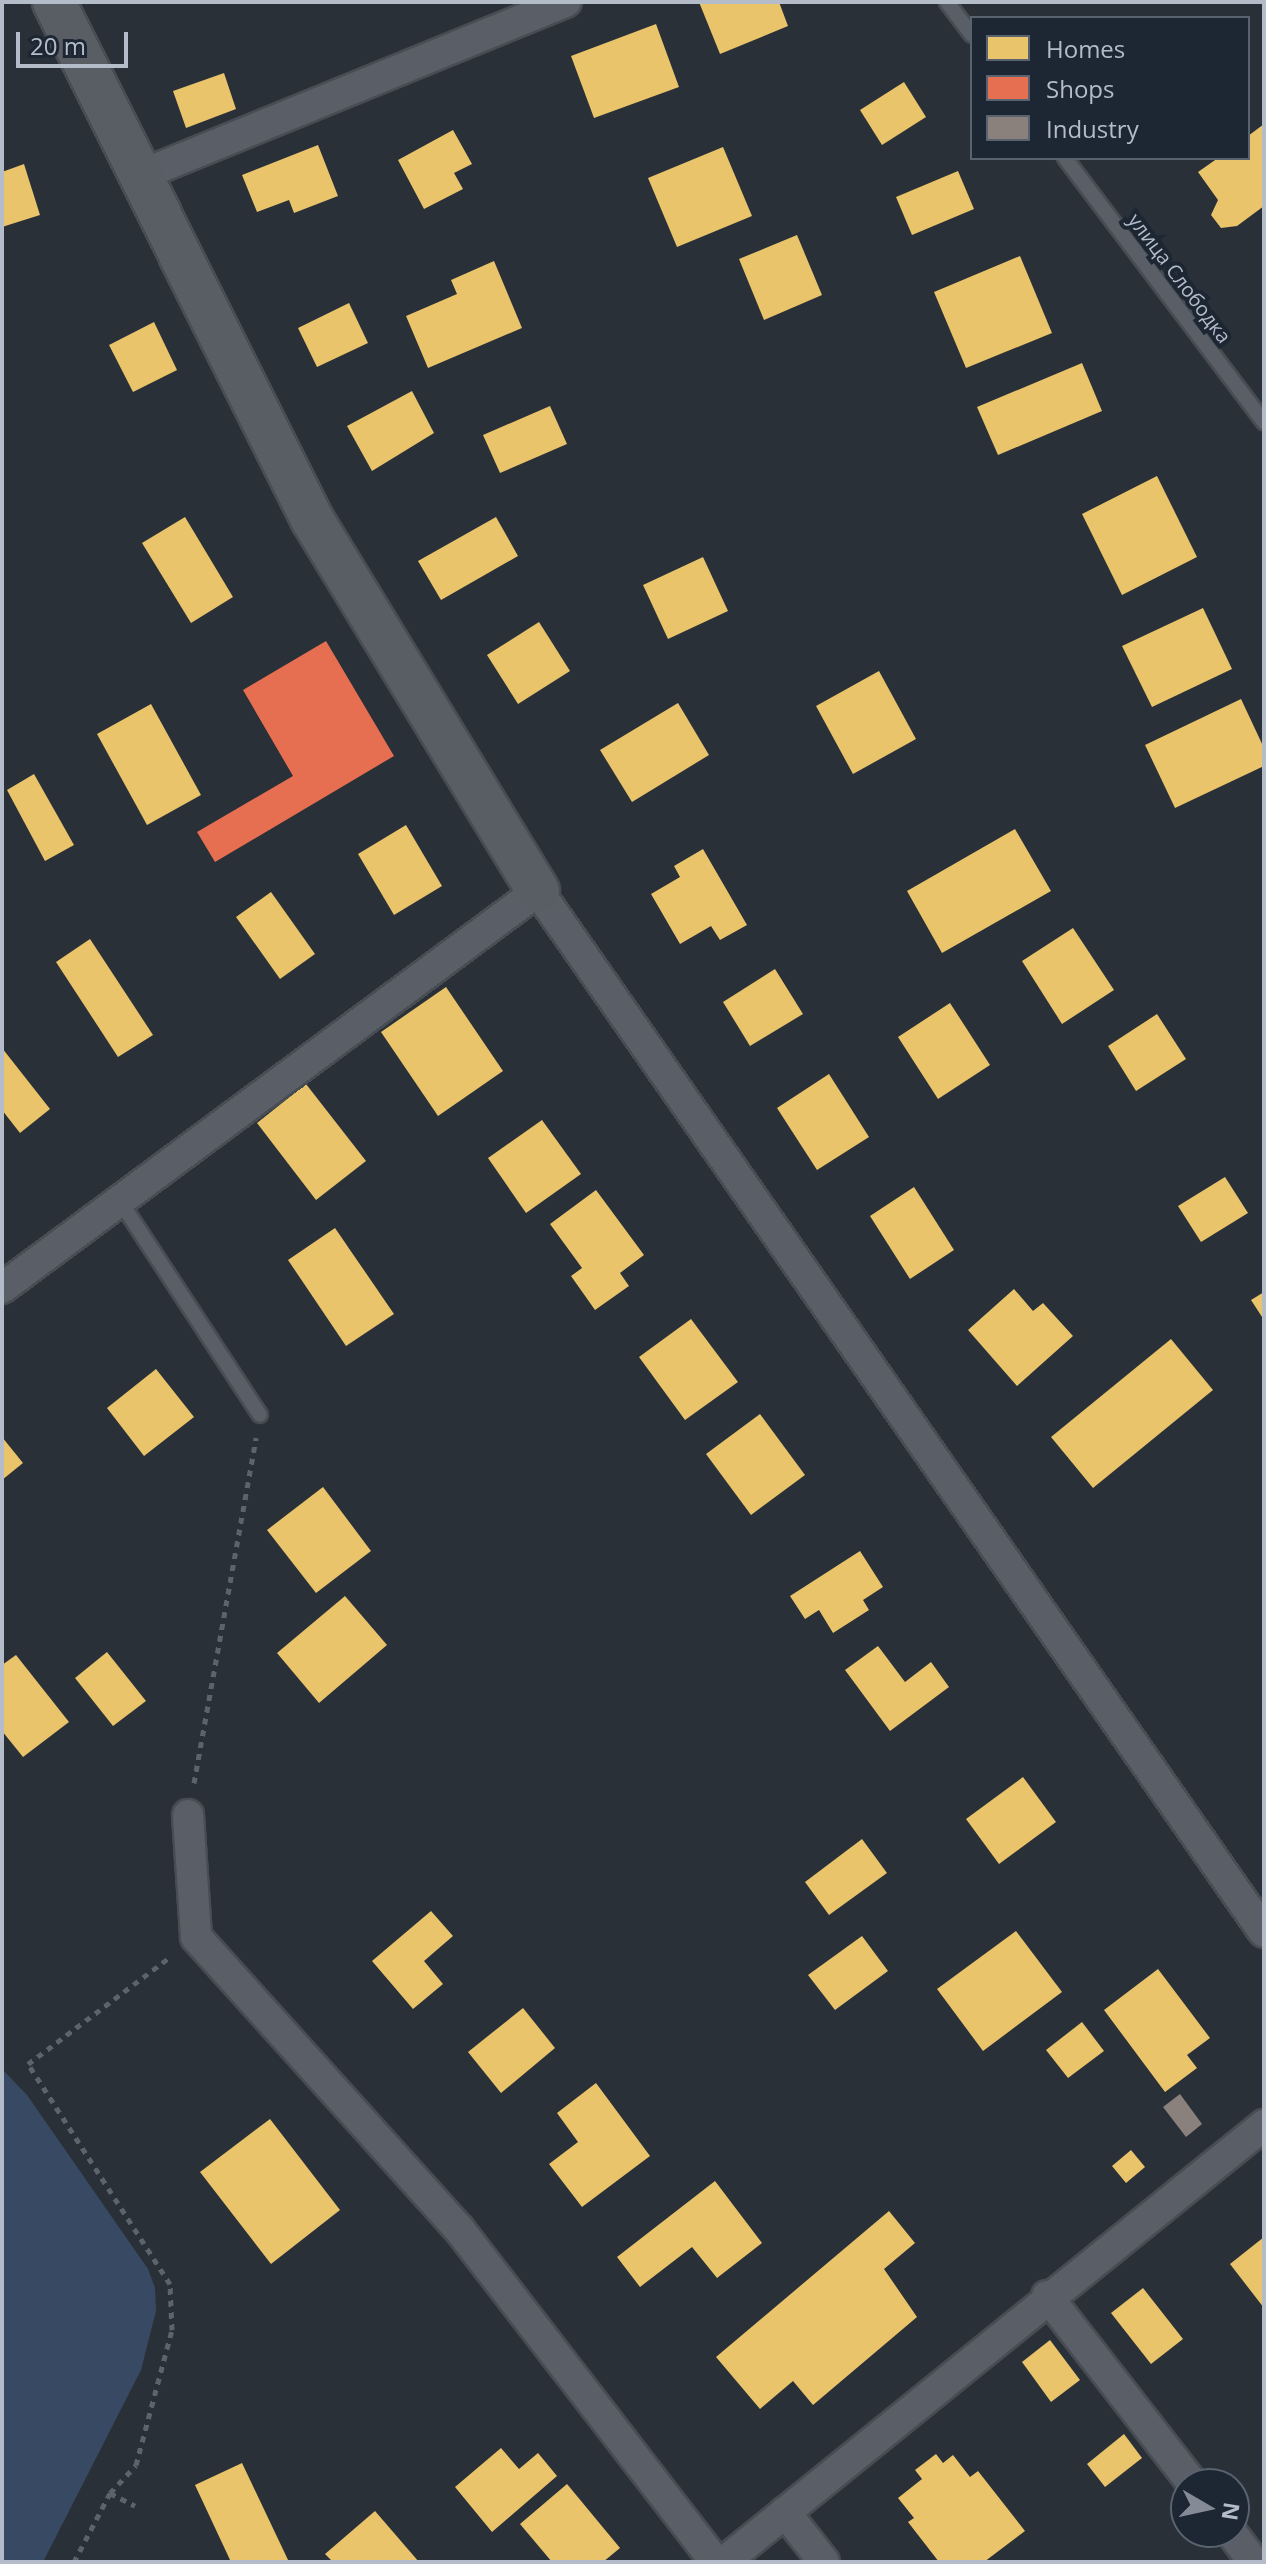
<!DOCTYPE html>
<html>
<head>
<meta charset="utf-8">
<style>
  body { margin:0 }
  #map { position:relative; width:1266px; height:2564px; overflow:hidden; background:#2a3038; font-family:"Open Sans",sans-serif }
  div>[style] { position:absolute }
  .water>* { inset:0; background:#384963 }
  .homes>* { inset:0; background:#e9c46a }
  .shops>* { inset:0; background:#e76f51 }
  .industry>* { inset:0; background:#8a817c }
  .path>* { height:5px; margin-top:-2.5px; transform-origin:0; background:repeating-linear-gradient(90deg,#5d636a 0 6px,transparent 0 12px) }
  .roads { filter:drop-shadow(2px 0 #484c53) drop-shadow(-2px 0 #484c53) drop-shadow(0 2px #484c53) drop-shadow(0 -2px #484c53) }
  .lane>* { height:14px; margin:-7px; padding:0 7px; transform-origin:7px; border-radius:7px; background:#5a5e66 }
  .street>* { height:30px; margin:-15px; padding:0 15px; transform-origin:15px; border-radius:15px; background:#5a5e66 }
  .secondary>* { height:42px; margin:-21px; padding:0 21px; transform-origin:21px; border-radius:21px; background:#595d64 }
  span { translate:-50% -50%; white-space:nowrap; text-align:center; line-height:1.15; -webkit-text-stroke:8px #1d2633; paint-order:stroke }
  .street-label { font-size:20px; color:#b4bcc9 }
  .frame { position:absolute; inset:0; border:4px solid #b4bcc9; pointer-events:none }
  .legend { position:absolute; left:970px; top:16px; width:280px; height:144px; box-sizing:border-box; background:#1d2633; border:2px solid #59626f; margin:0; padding:10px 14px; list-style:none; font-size:24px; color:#b4bcc9 }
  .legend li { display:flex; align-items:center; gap:16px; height:40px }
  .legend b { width:40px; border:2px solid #59626f }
  .north { position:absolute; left:1170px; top:2468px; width:80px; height:80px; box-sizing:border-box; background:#1d2633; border:2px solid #59626f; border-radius:50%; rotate:99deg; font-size:22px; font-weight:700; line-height:32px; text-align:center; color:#b4bcc9 }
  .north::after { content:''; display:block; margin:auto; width:28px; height:36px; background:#848b96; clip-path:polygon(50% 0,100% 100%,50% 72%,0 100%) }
  .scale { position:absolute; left:16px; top:32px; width:112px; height:36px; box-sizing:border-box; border:4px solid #b4bcc9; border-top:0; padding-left:10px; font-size:24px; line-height:28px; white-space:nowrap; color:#b4bcc9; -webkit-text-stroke:6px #1d2633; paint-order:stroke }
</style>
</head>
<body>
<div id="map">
  <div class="water">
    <i style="clip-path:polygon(2px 2069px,27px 2095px,148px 2269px,155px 2288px,156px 2311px,141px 2370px,43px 2562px,2px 2562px)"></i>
  </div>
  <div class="homes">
    <i style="clip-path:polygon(699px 2px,779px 2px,788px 26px,720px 54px)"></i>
    <i style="clip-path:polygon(656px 24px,679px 87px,594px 118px,571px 56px)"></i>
    <i style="clip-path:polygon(224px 73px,236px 109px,186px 128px,173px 91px)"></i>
    <i style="clip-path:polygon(904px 82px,926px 117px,882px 145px,860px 110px)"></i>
    <i style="clip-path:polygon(1264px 124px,1264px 206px,1237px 226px,1221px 228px,1211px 215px,1218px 200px,1198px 172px,1218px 158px,1248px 158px,1248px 136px)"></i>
    <i style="clip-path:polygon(453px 130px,472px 164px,454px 173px,463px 189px,424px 209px,398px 160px)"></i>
    <i style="clip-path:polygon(318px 145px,338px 196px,294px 213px,289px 200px,257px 212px,242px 175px)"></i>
    <i style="clip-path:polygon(723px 147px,752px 216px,677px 247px,648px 178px)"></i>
    <i style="clip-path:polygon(24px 164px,40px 215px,2px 227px,2px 172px)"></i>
    <i style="clip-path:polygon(958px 171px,974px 209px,912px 235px,896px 197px)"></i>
    <i style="clip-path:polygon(797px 235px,822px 295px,764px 320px,739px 259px)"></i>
    <i style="clip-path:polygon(1020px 256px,1052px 333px,966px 368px,934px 292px)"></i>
    <i style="clip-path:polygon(494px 261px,522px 328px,428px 368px,406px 316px,457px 294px,451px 280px)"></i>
    <i style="clip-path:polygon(349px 303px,368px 343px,317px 367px,298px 328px)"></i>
    <i style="clip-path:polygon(154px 322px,177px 370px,133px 392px,109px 345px)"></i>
    <i style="clip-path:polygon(1082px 363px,1102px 411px,998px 455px,977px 407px)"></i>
    <i style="clip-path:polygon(412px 391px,434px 433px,372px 471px,347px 426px)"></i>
    <i style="clip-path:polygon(550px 406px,567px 444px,500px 473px,483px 435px)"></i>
    <i style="clip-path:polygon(1157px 476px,1197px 557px,1122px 595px,1082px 514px)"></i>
    <i style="clip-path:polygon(185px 517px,233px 597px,191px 623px,142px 543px)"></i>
    <i style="clip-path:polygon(496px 517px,518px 556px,441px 600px,418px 561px)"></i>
    <i style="clip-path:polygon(703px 557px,728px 611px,668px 639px,643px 585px)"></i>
    <i style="clip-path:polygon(1203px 608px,1232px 669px,1152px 707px,1122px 646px)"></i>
    <i style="clip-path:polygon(539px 622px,570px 671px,518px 704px,487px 655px)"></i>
    <i style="clip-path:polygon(879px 671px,916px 739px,853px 774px,816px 706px)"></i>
    <i style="clip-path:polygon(1241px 699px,1264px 748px,1264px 766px,1175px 808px,1145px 745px)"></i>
    <i style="clip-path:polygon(678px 703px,709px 755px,632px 802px,600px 750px)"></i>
    <i style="clip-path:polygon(151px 704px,201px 795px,147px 825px,97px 734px)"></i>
    <i style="clip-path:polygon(34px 774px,74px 845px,45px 861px,7px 790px)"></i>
    <i style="clip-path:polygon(406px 825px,442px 886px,394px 915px,358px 854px)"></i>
    <i style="clip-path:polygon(1015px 829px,1051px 891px,942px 953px,907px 891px)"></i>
    <i style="clip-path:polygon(703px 849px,747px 925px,720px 940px,711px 926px,680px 944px,651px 894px,680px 877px,674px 866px)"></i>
    <i style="clip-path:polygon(271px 892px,315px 954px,280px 979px,236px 917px)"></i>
    <i style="clip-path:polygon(1073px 928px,1114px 990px,1062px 1024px,1022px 961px)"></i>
    <i style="clip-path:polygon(90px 939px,153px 1035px,118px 1057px,56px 962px)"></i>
    <i style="clip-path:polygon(775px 969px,803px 1014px,750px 1046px,723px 1002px)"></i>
    <i style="clip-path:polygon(446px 987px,503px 1071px,438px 1116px,381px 1032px)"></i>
    <i style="clip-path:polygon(950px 1003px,990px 1065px,938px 1099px,898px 1037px)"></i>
    <i style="clip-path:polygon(1157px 1014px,1186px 1059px,1136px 1091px,1108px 1046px)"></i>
    <i style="clip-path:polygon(2px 1048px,50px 1109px,20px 1133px,2px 1110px)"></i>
    <i style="clip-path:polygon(829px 1074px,869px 1137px,817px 1170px,777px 1108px)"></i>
    <i style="clip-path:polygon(306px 1084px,366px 1161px,316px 1200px,257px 1123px)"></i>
    <i style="clip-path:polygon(542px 1120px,581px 1174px,526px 1213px,488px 1158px)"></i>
    <i style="clip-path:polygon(1225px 1177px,1248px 1213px,1201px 1242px,1178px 1206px)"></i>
    <i style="clip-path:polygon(914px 1187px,954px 1250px,910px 1279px,870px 1216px)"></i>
    <i style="clip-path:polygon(596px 1190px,644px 1255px,620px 1273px,629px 1286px,595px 1310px,571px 1276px,582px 1268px,550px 1224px)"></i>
    <i style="clip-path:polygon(335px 1228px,394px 1314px,346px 1346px,288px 1260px)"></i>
    <i style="clip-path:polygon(1014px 1289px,1033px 1311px,1043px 1303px,1073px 1336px,1017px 1386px,968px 1330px)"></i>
    <i style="clip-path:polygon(1264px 1292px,1264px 1320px,1251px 1300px)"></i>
    <i style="clip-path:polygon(691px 1319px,738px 1382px,685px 1420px,639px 1357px)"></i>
    <i style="clip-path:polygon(1171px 1339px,1213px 1390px,1093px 1488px,1051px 1437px)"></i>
    <i style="clip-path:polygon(156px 1369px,194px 1417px,144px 1456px,107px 1408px)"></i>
    <i style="clip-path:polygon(760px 1414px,805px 1475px,751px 1515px,706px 1454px)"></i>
    <i style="clip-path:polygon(2px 1437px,23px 1463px,2px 1480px)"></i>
    <i style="clip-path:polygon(323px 1487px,371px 1551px,316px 1593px,267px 1530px)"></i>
    <i style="clip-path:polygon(860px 1551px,883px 1587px,863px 1600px,869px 1610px,833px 1633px,819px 1610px,805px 1619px,790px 1596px)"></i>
    <i style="clip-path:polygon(345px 1596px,387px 1645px,319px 1703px,277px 1653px)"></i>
    <i style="clip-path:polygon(878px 1646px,905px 1682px,931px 1662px,949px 1687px,890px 1731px,845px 1670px)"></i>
    <i style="clip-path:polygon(107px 1652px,146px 1701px,113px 1726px,75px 1678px)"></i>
    <i style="clip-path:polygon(16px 1655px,69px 1722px,23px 1757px,2px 1731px,2px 1665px)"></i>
    <i style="clip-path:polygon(1023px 1777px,1056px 1822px,999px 1864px,966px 1819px)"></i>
    <i style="clip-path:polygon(862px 1839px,887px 1873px,829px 1915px,805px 1882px)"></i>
    <i style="clip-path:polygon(431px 1911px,453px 1936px,424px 1961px,443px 1984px,413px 2009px,372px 1961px)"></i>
    <i style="clip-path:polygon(1016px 1931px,1062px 1992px,983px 2051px,937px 1989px)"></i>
    <i style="clip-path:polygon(862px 1936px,888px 1971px,835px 2010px,808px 1975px)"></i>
    <i style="clip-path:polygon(1158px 1969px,1210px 2038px,1187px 2055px,1197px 2068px,1165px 2092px,1104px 2010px)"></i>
    <i style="clip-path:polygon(523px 2008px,555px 2048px,501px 2093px,468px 2052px)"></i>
    <i style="clip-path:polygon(1082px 2022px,1104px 2051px,1068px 2078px,1046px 2050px)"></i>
    <i style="clip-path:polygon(596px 2083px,650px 2156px,582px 2207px,549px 2164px,578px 2142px,557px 2113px)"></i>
    <i style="clip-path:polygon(270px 2119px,340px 2210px,271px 2264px,200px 2172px)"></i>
    <i style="clip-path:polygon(1131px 2150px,1145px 2167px,1126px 2183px,1112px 2166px)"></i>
    <i style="clip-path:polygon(715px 2181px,762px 2243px,717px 2278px,692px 2247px,640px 2287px,617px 2257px)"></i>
    <i style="clip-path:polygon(889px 2211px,915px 2243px,884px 2269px,917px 2317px,813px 2405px,793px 2381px,760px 2409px,716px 2357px)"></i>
    <i style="clip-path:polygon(1264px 2237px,1264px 2308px,1230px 2264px)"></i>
    <i style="clip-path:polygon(1143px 2288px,1183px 2339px,1151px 2364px,1111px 2313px)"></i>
    <i style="clip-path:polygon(1050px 2340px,1080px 2380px,1051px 2402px,1022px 2362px)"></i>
    <i style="clip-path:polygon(1124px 2434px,1142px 2458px,1105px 2487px,1087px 2464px)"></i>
    <i style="clip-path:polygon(501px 2448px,519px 2469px,538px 2453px,557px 2476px,492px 2532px,455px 2487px)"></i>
    <i style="clip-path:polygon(936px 2454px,943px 2463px,953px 2455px,970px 2477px,978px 2471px,1025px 2531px,984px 2562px,939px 2562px,908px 2522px,914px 2518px,898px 2498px,922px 2479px,915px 2470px)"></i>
    <i style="clip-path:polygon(242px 2463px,289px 2562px,231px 2562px,195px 2485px)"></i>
    <i style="clip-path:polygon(567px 2484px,620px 2548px,603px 2562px,552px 2562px,520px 2524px)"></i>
    <i style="clip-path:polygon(375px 2511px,419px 2562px,333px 2562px,325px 2554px)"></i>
  </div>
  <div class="shops">
    <i style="clip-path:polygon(326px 641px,394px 756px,215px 862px,197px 832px,293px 776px,243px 690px)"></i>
  </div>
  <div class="industry">
    <i style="clip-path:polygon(1180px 2094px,1202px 2124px,1186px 2137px,1163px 2107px)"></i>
  </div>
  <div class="path">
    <i style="left:194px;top:1783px;width:351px;rotate:-79.8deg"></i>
    <i style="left:110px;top:2493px;width:38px;rotate:-47deg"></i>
    <i style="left:136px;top:2465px;width:140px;rotate:-75.1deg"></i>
    <i style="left:172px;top:2330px;width:46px;rotate:-92.5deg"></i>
    <i style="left:170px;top:2284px;width:262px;rotate:-122.8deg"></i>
    <i style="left:28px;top:2064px;width:178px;rotate:-37deg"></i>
    <i style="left:74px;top:2562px;width:78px;rotate:-62.4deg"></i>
    <i style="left:110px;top:2493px;width:28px;rotate:27deg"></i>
  </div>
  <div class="roads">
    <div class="lane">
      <i style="left:947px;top:2px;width:41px;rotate:52.9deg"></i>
      <i style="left:1065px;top:158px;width:331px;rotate:53deg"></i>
      <i style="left:118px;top:1198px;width:259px;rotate:56.8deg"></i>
    </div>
    <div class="street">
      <i style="left:139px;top:176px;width:461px;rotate:-22.2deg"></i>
      <i style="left:2px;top:1288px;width:667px;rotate:-36.53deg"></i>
      <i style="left:538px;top:891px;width:1269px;rotate:55.11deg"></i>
      <i style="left:188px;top:1815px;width:122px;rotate:86.2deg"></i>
      <i style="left:196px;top:1937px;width:393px;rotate:48deg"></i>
      <i style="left:459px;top:2229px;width:420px;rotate:52.4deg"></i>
      <i style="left:1047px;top:2296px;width:238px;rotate:52.2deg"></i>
      <i style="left:785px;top:2512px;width:63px;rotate:52deg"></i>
      <i style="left:1231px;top:2532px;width:38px;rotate:53deg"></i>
      <i style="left:724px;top:2562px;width:695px;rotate:-38.98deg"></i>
    </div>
    <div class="secondary">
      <i style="left:54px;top:2px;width:578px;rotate:63.48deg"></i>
      <i style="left:312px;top:519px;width:435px;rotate:58.7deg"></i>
    </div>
  </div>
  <div class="street-label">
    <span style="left:1180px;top:278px;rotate:53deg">улица Слободка</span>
  </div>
  <div class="frame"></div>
  <ul class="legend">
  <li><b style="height:22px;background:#e9c46a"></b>Homes</li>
  <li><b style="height:22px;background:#e76f51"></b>Shops</li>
  <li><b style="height:22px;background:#8a817c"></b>Industry</li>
  </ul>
  <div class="north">N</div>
  <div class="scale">20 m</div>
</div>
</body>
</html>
